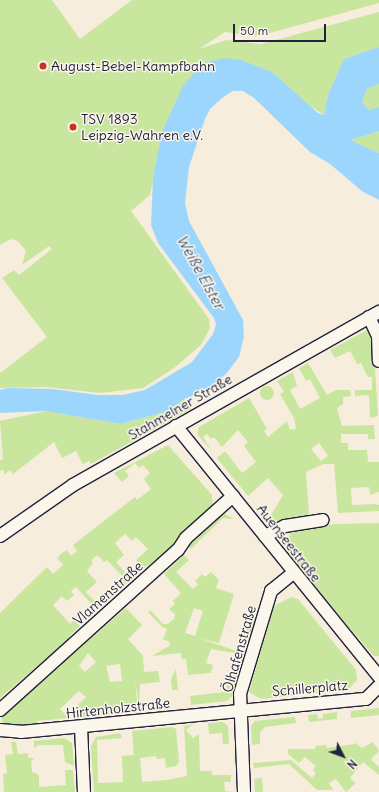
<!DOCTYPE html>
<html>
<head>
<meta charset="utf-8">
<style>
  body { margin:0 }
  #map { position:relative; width:379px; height:792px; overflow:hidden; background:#f7eddc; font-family:Delius,sans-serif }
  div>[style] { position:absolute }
  .green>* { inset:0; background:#c9e69e }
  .round { border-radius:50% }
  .water>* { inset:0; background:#9dd6fd }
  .roads { filter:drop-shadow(1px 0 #22223b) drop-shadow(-1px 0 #22223b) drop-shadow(0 1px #22223b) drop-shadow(0 -1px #22223b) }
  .street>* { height:12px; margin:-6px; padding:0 6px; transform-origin:6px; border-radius:6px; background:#fbf7ec }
  .dots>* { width:11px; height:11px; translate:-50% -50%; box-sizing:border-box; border:2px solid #fbf7ec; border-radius:50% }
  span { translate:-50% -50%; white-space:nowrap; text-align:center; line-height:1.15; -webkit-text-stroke:3px #fbf7ec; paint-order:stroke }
  .poi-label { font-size:14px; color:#22223b }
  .left { translate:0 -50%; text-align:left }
  .street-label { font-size:14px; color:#22223b }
  .water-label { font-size:15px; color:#475875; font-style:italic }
  .north { position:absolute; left:323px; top:736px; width:40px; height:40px; -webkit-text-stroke:3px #fbf7ec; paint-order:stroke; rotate:132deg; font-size:11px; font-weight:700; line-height:16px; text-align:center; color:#22223b }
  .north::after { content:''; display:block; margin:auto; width:14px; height:18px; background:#22223b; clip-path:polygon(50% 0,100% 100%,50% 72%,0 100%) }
  .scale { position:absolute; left:233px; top:24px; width:93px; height:18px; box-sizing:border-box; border:2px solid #22223b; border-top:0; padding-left:5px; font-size:12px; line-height:14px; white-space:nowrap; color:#22223b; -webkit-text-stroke:3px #fbf7ec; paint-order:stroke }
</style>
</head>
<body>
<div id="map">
  <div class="green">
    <i style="clip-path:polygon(0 0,52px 0,80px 39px,132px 0,379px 0,379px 3px,259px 36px,225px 32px,199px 49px,226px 40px,261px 44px,379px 12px,379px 47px,344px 59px,328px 95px,324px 115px,241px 60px,162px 132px,150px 195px,131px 211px,209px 319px,210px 328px,201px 345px,174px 368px,143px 388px,100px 393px,46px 387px,0 388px,0 373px,47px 337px,2px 278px,14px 270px,19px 275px,52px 249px,49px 246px,22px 265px,26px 251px,18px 241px,11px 239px,0 245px)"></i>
    <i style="clip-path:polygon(379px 84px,379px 107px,369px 110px,362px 102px,367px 89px)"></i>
    <i style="clip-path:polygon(379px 131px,379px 153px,351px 140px,378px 131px)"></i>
    <i style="clip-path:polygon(367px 330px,373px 336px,378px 416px,370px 418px,369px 395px,355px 396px,355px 390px,372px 390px,372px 377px,368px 377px,361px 363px,357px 364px,350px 351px,335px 358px,330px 350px)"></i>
    <i style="clip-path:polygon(evenodd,308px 363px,327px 395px,336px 390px,350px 390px,351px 396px,343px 397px,343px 404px,337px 408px,342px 426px,374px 425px,375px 439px,368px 439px,368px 434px,341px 434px,341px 443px,348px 443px,348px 450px,367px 450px,368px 462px,379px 462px,379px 492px,370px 495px,369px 487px,351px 488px,352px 505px,375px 504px,379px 505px,379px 511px,338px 513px,334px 464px,323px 464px,306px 472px,309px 515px,307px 518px,278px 522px,268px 520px,283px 495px,268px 478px,248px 496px,217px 458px,225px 451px,242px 473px,256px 462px,244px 446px,248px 442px,238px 430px,222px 447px,214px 437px,211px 439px,207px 434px,203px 437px,212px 451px,197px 434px,199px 427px,249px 398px,267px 429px,264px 431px,268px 437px,287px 421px,290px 430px,296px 429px,294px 418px,280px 394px,284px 392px,277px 381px,293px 372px,297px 386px,290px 390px,300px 409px,320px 398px,310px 379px,306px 381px,299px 368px,308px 363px,319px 443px,328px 456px,321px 461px,311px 449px,319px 443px)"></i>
    <i class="round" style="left:260px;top:386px;width:14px;height:14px"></i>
    <i style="clip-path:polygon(184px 399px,191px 409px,91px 464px,89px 461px,83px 464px,76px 451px,62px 458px,54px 442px,13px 474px,10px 470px,4px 475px,4px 470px,0 471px,0 460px,3px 459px,0 421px,46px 411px,120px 424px,168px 411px)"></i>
    <i style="clip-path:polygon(168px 445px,212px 495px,213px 509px,158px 560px,143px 568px,136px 560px,148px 549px,136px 537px,132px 541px,125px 534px,115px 543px,124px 555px,116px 562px,131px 579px,110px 598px,108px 591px,123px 577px,107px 560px,104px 562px,97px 555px,91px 560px,93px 563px,87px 571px,97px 582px,86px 592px,100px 607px,97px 610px,76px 587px,71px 591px,74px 595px,67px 601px,62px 596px,53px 605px,70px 624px,74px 620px,80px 626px,69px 636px,70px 638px,0 698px,0 613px,47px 567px,53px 574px,63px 565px,57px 558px,62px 553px,67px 550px,71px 556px,77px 551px,73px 545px,135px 497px,137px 500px,151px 489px,144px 479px,150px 473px,143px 465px,139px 468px,135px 463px,125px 471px,129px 476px,122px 482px,114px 473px)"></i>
    <i style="clip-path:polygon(221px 512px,234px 519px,223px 518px,191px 549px,188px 545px)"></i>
    <i style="clip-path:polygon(379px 523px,379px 656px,374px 656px,340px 617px,285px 549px,290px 534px,307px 528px,335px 524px)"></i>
    <i style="clip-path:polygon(evenodd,184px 555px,189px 560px,176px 572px,193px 589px,198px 585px,195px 581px,202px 574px,205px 577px,211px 572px,219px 580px,216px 588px,234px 594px,219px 643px,199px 638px,245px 654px,242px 662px,234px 653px,211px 649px,206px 663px,213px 665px,211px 673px,188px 675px,186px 659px,182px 659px,181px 653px,152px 656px,169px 646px,170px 642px,163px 639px,167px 629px,162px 627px,148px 612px,150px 610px,163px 624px,168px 624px,174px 619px,175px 614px,169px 609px,175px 604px,173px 601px,181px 593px,164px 574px,184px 555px,194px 608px,203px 611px,195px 636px,185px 633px,194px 608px)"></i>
    <i style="clip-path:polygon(291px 597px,298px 599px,356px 670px,357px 680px,349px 689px,261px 699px,249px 692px,274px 606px)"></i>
    <i style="clip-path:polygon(evenodd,126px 608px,142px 625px,128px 639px,143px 656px,144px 672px,158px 671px,160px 682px,140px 684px,139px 705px,135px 680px,138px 711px,81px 717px,75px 708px,86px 697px,79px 691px,60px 709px,68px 718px,37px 721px,37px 727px,4px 727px,1px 716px,126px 608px,88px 653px,96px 662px,85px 672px,79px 666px,88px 653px,126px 608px,120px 664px,122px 681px,110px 682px,106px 666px,120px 664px)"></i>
    <i style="clip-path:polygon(250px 615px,256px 617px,249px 639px,243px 637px)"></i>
    <i style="clip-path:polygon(176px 669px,178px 690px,172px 690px,171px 679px)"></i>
    <i style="clip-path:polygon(232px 671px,239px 673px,232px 696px,227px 701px,191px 705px,190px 696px,225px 692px)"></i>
    <i style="clip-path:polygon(379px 708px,379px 715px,351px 718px,351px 711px)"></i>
    <i style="clip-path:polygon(337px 712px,337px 719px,309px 722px,308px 715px,317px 714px,318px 719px,323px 718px,323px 714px)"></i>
    <i style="clip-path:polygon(295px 717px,296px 723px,265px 727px,260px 732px,260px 744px,252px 745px,251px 726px,255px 721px)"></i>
    <i style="clip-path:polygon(223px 722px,228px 726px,229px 744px,223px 744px,222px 733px,209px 734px,208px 723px)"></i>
    <i style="clip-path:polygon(193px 724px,186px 730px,193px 738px,199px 734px,200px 771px,212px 771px,212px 775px,231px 775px,231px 782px,224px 782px,225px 791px,232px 792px,94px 792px,91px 746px,96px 737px,120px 733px,122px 738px,97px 740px,98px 783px,123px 782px,122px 756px,134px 755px,132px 731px,172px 727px,176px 729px,179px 762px,176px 766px,166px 768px,165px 758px,157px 759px,156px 756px,140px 758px,142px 782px,167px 780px,187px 776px,184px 726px)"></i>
    <i style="clip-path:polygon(64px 738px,72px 743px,74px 766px,65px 762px,63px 745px,39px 745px,34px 748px,34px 741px)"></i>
    <i style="clip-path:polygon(11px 742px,16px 742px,18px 754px,28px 753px,28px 758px,35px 758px,31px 761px,32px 772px,36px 773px,39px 776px,39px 787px,66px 785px,65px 770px,73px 770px,75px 792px,4px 792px,3px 774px,7px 773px,5px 755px,13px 754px)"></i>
    <i style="clip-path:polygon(354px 742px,362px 748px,373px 742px,379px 751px,371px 759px,379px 767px,379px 775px,363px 762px,350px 778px,356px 783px,346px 792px,336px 779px,329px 783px,333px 790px,317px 790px,289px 764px,254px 768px,253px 763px,291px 760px,312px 778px,316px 773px,313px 770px,316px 766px,305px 757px,299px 763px,288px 754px,288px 749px,315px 749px,316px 746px,326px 745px,327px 748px,355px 744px)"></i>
    <i style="clip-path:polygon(262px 778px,263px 792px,255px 792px,254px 779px)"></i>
  </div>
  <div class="water">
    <i style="clip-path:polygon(379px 47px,379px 84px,367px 89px,362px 102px,369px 110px,379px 107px,379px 131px,351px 140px,379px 153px,379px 200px,363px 192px,330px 164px,310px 152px,254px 98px,243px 91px,233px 91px,222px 98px,210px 109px,205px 119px,189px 167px,185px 203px,189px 221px,243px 320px,244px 337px,239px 357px,226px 374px,204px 392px,184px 399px,168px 411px,120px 424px,46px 411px,0 413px,0 390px,8px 388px,53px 389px,98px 395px,123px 395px,145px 390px,192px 362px,213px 334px,216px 324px,214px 318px,158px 243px,151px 225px,153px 177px,162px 132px,183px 86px,193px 74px,207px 62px,225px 58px,241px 60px,272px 72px,318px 113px,324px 115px,328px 95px,344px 59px)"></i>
  </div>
  <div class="roads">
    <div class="street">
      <i style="left:369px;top:317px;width:21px;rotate:65deg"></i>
      <i style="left:378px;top:336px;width:25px;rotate:88deg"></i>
      <i style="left:176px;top:426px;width:323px;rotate:51deg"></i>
      <i style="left:0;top:536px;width:89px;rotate:-34.9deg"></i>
      <i style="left:73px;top:485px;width:352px;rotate:-29.5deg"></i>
      <i style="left:265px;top:536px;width:22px;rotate:-27deg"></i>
      <i style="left:285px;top:526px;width:38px;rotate:-9deg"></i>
      <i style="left:0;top:710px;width:239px;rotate:-42deg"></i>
      <i style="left:178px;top:550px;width:14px;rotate:-56deg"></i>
      <i style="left:186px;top:538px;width:63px;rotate:-41.8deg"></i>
      <i style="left:81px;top:727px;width:65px;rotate:87.4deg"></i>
      <i style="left:0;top:730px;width:21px;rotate:5deg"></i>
      <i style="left:21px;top:732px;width:347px;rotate:-5.5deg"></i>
      <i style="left:366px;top:699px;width:18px;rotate:-45deg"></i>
      <i style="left:244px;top:792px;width:98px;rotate:-92.3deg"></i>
      <i style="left:240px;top:694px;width:108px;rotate:-73.2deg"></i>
      <i style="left:271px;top:591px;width:28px;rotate:-39deg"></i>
    </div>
  </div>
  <div class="dots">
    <i style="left:43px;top:66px;background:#c8321e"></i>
    <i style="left:73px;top:127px;background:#c8321e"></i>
  </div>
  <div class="poi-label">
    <span class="left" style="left:51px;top:66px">August-Bebel-Kampfbahn</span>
    <span class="left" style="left:81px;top:127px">TSV 1893<br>Leipzig-Wahren e.V.</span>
  </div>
  <div class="street-label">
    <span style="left:180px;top:407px;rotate:-30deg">Stahmelner Straße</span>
    <span style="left:289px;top:543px;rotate:52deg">Auenseestraße</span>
    <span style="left:108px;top:593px;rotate:-42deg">Vlamenstraße</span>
    <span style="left:239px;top:649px;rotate:-74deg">Ölhafenstraße</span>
    <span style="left:310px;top:688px;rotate:-5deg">Schillerplatz</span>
    <span style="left:118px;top:708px;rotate:-6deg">Hirtenholzstraße</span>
  </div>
  <div class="water-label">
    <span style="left:201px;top:272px;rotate:61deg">Weiße Elster</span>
  </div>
  <div class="north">N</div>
  <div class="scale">50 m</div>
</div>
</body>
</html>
